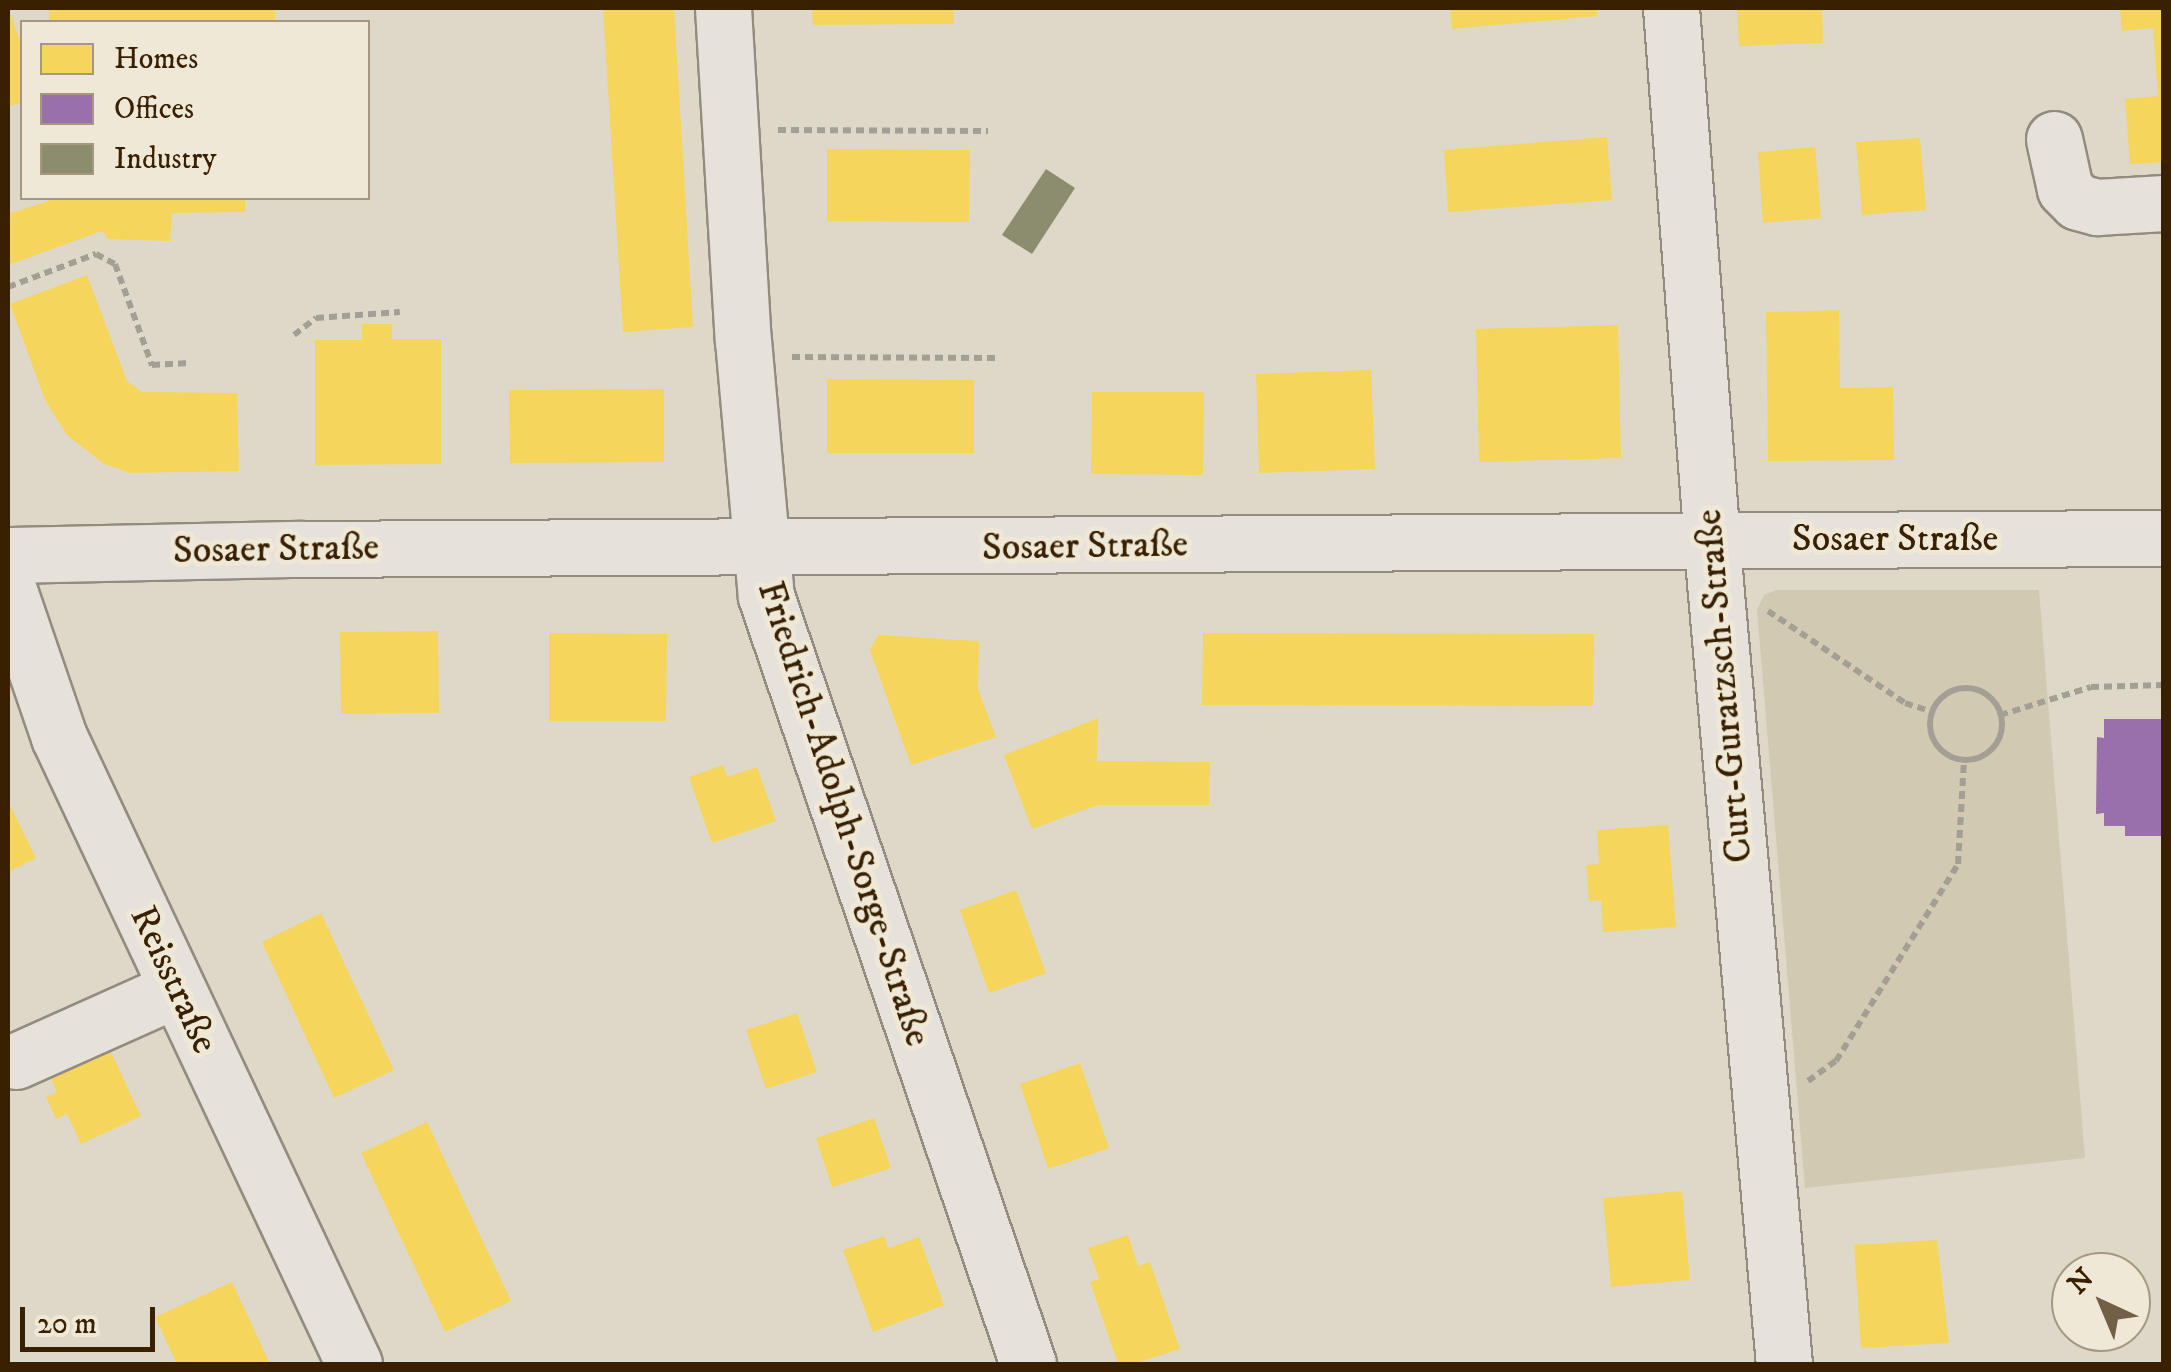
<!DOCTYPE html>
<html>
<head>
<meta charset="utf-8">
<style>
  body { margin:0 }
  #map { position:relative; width:2171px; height:1372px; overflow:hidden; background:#ded8c9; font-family:"IM FELL DW Pica",serif }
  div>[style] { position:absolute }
  .green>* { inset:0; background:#d2c9b2 }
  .homes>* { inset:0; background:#f6d55c }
  .offices>* { inset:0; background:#9970ab }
  .industry>* { inset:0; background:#8c8c6e }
  .path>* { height:6px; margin-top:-3px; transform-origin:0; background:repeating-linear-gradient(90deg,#a49f95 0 8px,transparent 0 13px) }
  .path>.ring { margin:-3px; padding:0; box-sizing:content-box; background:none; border:6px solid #a49f95; border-radius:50% }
  .roads { filter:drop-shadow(2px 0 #928b7e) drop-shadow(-2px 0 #928b7e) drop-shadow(0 2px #928b7e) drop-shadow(0 -2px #928b7e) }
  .minor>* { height:55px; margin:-27.5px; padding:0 27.5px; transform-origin:27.5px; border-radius:27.5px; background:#e6e2db }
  span { translate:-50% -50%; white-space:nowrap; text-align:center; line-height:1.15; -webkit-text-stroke:10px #efe8d6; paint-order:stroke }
  .street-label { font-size:38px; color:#382000 }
  .frame { position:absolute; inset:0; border:10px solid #382000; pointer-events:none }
  .legend { position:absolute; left:20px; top:20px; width:350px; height:180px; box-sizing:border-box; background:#efe8d6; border:2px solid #a69880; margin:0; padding:12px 18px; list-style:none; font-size:30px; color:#382000 }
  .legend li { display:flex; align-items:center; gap:20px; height:50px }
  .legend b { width:50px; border:2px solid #a69880 }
  .north { position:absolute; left:2051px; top:1252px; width:100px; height:100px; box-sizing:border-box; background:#efe8d6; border:2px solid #a69880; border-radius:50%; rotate:316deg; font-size:28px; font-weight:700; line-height:40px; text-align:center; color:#382000 }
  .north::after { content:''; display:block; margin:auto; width:35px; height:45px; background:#726046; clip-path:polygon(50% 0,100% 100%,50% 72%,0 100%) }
  .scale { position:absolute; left:20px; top:1307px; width:135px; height:45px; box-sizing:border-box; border:5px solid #382000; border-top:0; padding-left:12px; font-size:30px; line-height:35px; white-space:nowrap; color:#382000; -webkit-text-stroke:8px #efe8d6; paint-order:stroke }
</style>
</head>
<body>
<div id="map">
  <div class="green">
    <i style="clip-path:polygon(1776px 590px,2039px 590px,2085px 1158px,1805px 1188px,1757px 609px,1764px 595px)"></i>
  </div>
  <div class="homes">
    <i style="clip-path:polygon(8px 8px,22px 46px,22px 102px,8px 107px)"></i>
    <i style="clip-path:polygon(49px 8px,275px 8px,275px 22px,49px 22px)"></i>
    <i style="clip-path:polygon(603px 8px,674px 8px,693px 327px,623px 332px)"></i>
    <i style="clip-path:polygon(812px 8px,954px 8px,954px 24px,813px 25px)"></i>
    <i style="clip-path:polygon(1450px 8px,1597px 8px,1597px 16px,1452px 29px)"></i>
    <i style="clip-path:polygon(1737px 8px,1822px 8px,1823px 43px,1739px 46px)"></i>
    <i style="clip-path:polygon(2120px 8px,2164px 8px,2164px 162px,2130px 164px,2125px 99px,2158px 96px,2153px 28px,2122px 31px)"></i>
    <i style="clip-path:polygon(1607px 137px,1612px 200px,1448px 212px,1444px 150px)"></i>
    <i style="clip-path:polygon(1920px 138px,1926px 210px,1862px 215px,1856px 142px)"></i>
    <i style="clip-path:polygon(1815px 147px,1821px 218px,1763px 223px,1758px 152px)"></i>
    <i style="clip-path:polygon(827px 149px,970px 150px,969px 222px,827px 221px)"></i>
    <i style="clip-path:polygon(57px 198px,245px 198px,245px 212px,172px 213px,170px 241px,108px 239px,102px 231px,8px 265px,8px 214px)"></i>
    <i style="clip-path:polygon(87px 275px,127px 381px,142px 392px,237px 393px,239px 471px,131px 473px,104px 464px,67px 435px,45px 400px,10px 304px)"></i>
    <i style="clip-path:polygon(1839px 310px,1840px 388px,1893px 387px,1894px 460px,1768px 461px,1766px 312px)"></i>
    <i style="clip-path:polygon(362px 324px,392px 324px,392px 339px,441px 339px,441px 464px,315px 465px,315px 340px,362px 340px)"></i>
    <i style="clip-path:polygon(1618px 325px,1621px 458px,1479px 462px,1476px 329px)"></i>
    <i style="clip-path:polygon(1371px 370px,1375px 469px,1259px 473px,1256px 374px)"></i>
    <i style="clip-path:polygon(827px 379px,974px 380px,974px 453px,827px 453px)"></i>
    <i style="clip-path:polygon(664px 389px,664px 462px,510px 463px,509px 390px)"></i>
    <i style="clip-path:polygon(1092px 392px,1204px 392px,1203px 475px,1091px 474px)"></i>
    <i style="clip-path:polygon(438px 631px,439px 713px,341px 714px,340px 632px)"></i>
    <i style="clip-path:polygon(549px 633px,667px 634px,666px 721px,549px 721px)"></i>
    <i style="clip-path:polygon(1203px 633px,1594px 634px,1593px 706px,1202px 705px)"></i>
    <i style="clip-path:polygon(878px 635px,979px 641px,978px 689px,996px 737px,911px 765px,870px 650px)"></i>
    <i style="clip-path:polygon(1098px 718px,1097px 761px,1210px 762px,1209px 805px,1097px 805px,1032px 829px,1004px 755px)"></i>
    <i style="clip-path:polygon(723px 765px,727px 777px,757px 767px,776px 821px,712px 843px,689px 777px)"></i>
    <i style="clip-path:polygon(8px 801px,36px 858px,8px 872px)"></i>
    <i style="clip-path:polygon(1668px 825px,1676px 927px,1603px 932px,1601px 900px,1589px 901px,1586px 865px,1599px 864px,1597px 830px)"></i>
    <i style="clip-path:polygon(1016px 890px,1046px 973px,989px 993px,960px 910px)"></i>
    <i style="clip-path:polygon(321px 913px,394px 1070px,334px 1098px,262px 942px)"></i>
    <i style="clip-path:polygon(797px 1013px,817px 1072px,766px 1089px,746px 1030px)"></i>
    <i style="clip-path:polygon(106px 1042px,141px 1116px,81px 1144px,67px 1114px,56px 1119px,46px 1097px,57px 1092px,47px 1070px)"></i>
    <i style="clip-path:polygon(1080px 1063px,1109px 1148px,1048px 1169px,1020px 1084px)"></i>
    <i style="clip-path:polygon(874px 1118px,891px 1168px,832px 1187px,816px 1138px)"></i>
    <i style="clip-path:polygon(427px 1122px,511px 1301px,445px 1332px,361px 1153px)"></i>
    <i style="clip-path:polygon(1682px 1191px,1690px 1280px,1611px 1287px,1603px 1198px)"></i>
    <i style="clip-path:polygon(1128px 1235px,1138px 1266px,1150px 1262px,1180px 1349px,1133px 1364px,1118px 1364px,1090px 1282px,1099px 1279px,1088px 1248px)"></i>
    <i style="clip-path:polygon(884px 1236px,888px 1248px,919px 1237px,944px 1305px,873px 1332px,843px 1250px)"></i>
    <i style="clip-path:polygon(1937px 1240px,1949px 1343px,1861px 1348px,1854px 1245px)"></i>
    <i style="clip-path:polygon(232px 1282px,270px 1364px,177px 1364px,155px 1317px)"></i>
  </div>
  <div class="offices">
    <i style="clip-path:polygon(2104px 719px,2164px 719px,2162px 836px,2125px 836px,2125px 826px,2104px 826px,2104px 813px,2096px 814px,2097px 737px,2104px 738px)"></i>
  </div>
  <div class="industry">
    <i style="clip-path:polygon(1046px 169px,1075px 188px,1032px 254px,1002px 235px)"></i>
  </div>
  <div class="path">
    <i style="left:778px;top:130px;width:210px;rotate:0.3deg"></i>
    <i style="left:8px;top:287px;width:94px;rotate:-20.6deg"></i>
    <i style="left:96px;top:254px;width:21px;rotate:28deg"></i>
    <i style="left:115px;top:264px;width:108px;rotate:69.9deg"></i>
    <i style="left:152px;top:365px;width:37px;rotate:-3deg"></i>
    <i style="left:294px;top:335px;width:28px;rotate:-38deg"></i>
    <i style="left:316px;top:318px;width:84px;rotate:-4.1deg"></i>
    <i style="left:792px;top:357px;width:204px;rotate:0.3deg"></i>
    <i style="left:1768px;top:611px;width:165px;rotate:33.9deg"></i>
    <i style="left:1905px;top:703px;width:28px;rotate:18deg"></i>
    <i class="ring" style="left:1930px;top:688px;width:66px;height:66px"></i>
    <i style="left:2000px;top:715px;width:95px;rotate:-17.1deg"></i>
    <i style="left:2091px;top:687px;width:73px;rotate:-1.6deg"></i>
    <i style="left:1808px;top:1081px;width:34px;rotate:-36deg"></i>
    <i style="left:1836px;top:1061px;width:232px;rotate:-58.2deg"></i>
    <i style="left:1958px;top:864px;width:104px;rotate:-86.7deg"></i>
  </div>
  <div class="roads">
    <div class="minor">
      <i style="left:723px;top:8px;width:333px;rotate:86.6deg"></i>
      <i style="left:743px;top:340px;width:257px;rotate:84.9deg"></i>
      <i style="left:766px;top:596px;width:811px;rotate:71.16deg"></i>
      <i style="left:1671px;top:8px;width:576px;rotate:85.62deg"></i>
      <i style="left:1715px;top:582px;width:785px;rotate:84.96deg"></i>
      <i style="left:2054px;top:139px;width:51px;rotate:77.6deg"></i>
      <i style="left:2065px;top:189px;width:18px;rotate:45deg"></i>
      <i style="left:2078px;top:202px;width:20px;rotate:15deg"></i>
      <i style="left:2097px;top:207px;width:67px;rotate:-3.4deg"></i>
      <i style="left:8px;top:555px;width:290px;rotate:-1.2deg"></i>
      <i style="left:298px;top:549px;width:1866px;rotate:-0.34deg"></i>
      <i style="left:8px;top:588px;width:157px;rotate:71.1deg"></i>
      <i style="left:59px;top:737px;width:693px;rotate:64.8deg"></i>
      <i style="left:16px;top:1061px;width:176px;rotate:-24.1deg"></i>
    </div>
  </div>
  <div class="street-label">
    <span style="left:1895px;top:540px">Sosaer Straße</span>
    <span style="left:1085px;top:547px;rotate:-1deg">Sosaer Straße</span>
    <span style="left:276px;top:550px;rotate:-1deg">Sosaer Straße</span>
    <span style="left:1725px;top:686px;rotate:-95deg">Curt-Guratzsch-Straße</span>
    <span style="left:843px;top:814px;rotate:72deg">Friedrich-Adolph-Sorge-Straße</span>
    <span style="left:173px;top:980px;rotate:65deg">Reisstraße</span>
  </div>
  <div class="frame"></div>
  <ul class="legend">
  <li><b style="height:28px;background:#f6d55c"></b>Homes</li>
  <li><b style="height:28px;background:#9970ab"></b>Offices</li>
  <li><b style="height:28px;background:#8c8c6e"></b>Industry</li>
  </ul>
  <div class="north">N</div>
  <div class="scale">20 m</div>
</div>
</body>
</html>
